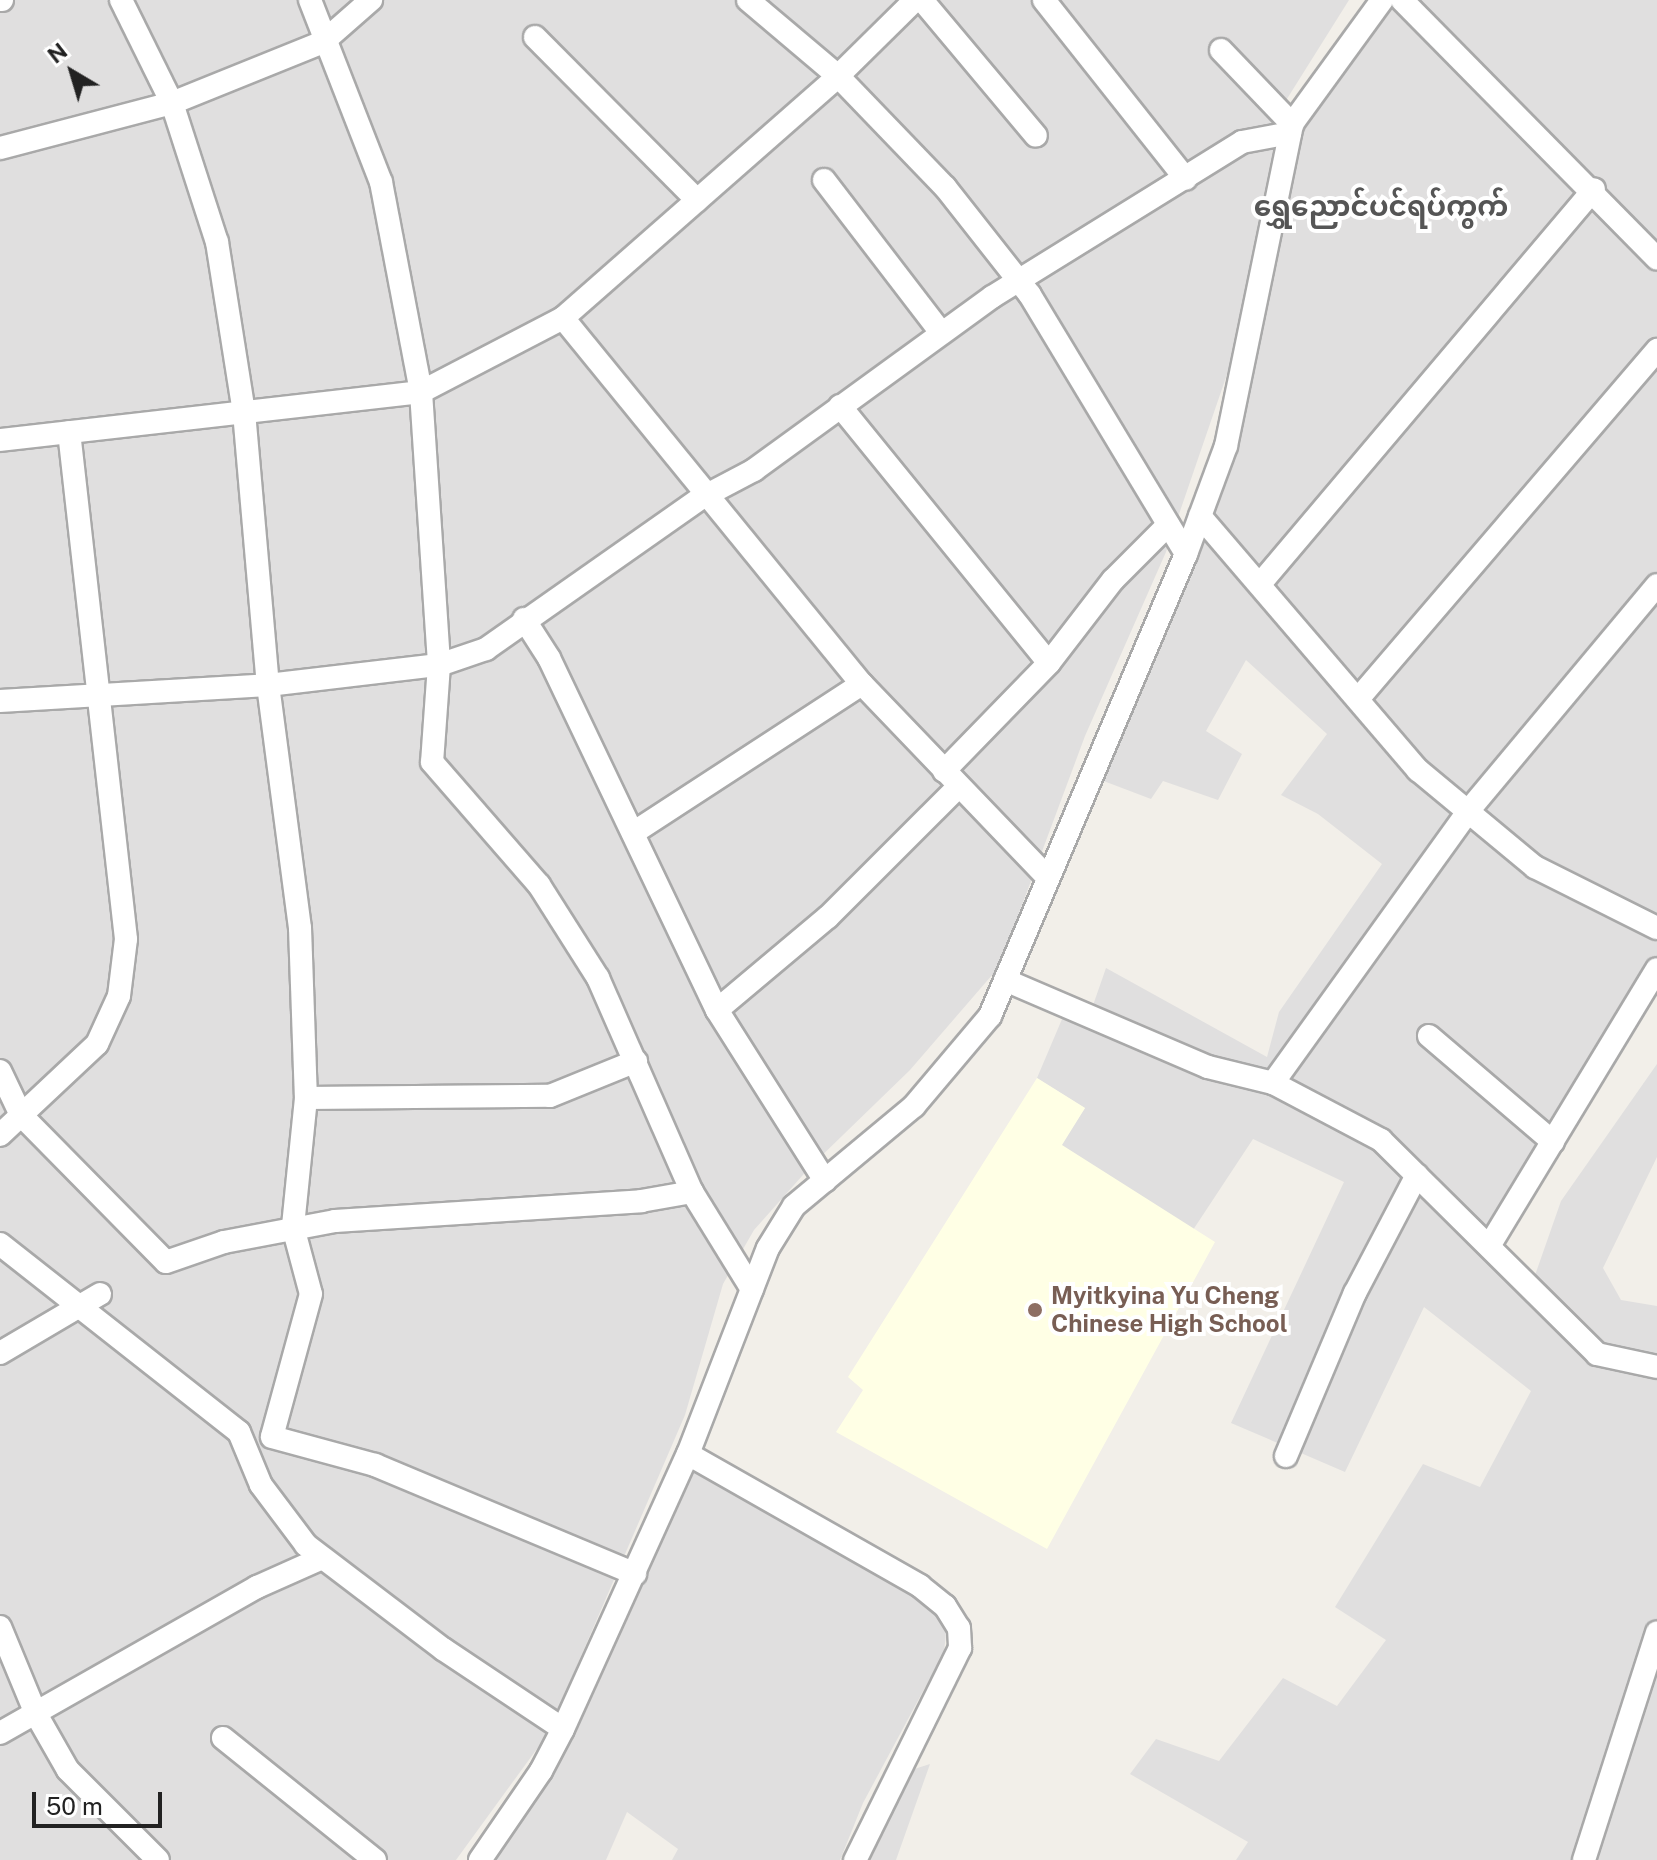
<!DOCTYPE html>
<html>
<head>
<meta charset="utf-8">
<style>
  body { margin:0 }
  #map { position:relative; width:1657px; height:1860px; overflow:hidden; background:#f2efe9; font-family:"Public Sans","Noto Sans Myanmar",sans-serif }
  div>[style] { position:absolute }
  .residential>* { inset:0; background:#e0dfdf }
  .education>* { inset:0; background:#ffffe5 }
  .roads { filter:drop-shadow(2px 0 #a9a9a9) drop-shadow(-2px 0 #a9a9a9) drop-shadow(0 2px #a9a9a9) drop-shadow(0 -2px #a9a9a9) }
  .minor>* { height:22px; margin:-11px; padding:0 11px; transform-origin:11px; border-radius:11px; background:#fff }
  .dots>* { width:22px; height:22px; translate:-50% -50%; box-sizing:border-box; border:4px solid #fff; border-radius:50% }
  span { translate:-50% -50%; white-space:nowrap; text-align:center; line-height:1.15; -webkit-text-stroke:8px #fff; paint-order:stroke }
  .education-label { font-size:24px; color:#785e54; font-weight:700 }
  .left { translate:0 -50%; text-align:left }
  .quarter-label { font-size:28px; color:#555; font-weight:700 }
  .north { position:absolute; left:32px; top:32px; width:80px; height:80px; -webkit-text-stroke:6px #fff; paint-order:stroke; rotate:322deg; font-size:22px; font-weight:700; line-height:32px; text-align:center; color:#222 }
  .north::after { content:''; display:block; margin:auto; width:28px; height:36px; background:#222; clip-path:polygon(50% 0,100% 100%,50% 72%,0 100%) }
  .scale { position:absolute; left:32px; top:1792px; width:130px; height:36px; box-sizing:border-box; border:4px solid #222; border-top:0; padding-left:10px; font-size:24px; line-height:28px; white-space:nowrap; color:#222; -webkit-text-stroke:6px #fff; paint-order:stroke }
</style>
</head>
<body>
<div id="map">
  <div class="residential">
    <i style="clip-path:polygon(0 0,1349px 0,1280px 110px,1246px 319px,1166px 552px,1085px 736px,999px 967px,910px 1070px,810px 1167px,754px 1230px,723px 1284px,685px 1415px,547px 1735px,456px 1860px,0 1860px)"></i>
    <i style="clip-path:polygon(1380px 0,1657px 0,1657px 969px,1484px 1243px,1533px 1281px,1561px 1201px,1657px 1064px,1657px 1157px,1603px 1268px,1621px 1300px,1657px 1306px,1657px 1860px,1236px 1860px,1248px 1842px,1130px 1774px,1156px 1739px,1219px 1761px,1283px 1678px,1337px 1706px,1386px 1640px,1335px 1607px,1423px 1464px,1480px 1487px,1531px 1391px,1424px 1307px,1345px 1472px,1231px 1423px,1344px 1182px,1253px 1139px,1191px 1233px,1061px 1145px,1085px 1108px,1037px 1078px,1068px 1005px,1091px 1011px,1106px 968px,1267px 1057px,1279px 1012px,1382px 864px,1318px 814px,1281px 795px,1327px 734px,1246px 660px,1206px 731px,1242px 754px,1218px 800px,1163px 781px,1151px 799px,1101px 780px,1174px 604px,1295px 137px)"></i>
    <i style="clip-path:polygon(696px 1457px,916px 1579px,947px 1624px,944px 1652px,863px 1803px,840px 1860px,672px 1860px,678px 1849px,627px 1812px,606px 1860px,488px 1860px,587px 1704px)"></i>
    <i style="clip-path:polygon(930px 1764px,896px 1860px,867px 1860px,905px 1772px)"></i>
  </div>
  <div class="education">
    <i style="clip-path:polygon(1037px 1078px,1085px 1108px,1062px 1145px,1215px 1242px,1047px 1549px,836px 1432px,863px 1390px,848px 1377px)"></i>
  </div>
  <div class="roads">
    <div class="minor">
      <i style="left:0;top:0;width:2px"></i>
      <i style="left:121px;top:0;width:115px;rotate:63.7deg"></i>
      <i style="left:172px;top:103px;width:146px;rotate:72.1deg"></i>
      <i style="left:217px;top:242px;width:172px;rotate:81deg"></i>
      <i style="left:244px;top:412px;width:274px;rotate:85deg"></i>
      <i style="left:268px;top:685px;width:245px;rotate:82.5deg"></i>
      <i style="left:300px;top:928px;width:170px;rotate:88deg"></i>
      <i style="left:306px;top:1098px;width:130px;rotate:95.8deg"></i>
      <i style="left:293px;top:1227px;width:69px;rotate:75deg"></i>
      <i style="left:311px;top:1294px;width:148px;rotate:105.3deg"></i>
      <i style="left:272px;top:1437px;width:107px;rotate:15.2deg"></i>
      <i style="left:375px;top:1465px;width:282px;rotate:22.7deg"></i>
      <i style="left:310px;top:0;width:195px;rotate:68.7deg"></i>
      <i style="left:381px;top:182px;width:214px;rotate:79.2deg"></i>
      <i style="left:421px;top:392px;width:274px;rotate:86.2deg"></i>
      <i style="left:439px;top:665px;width:97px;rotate:94.1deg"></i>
      <i style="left:432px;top:762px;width:163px;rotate:49deg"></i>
      <i style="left:539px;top:885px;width:110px;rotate:57.6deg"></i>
      <i style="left:598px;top:978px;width:234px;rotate:66.3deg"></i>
      <i style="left:748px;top:0;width:118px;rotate:40.2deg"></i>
      <i style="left:838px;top:76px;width:154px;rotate:46.1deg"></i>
      <i style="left:945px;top:187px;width:137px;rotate:51.8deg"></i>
      <i style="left:1030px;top:295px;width:302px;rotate:58.9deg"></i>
      <i style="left:922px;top:0;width:177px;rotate:50deg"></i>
      <i style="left:1044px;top:0;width:228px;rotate:51.6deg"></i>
      <i style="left:1402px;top:0;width:363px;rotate:45.4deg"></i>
      <i style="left:535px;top:37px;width:230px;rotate:45.2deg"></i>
      <i style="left:1221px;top:50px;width:103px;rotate:46.2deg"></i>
      <i style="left:0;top:148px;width:178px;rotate:-14.7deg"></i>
      <i style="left:172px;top:103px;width:163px;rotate:-22deg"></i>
      <i style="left:323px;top:42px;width:64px;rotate:-41.2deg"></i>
      <i style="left:824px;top:180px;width:190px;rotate:52.5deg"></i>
      <i style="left:563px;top:318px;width:473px;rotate:50.8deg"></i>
      <i style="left:862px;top:684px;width:269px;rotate:46.2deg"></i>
      <i style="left:840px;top:406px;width:331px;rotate:50.9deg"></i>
      <i style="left:0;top:440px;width:424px;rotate:-6.5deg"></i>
      <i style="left:421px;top:392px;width:160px;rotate:-27.5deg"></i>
      <i style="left:563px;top:318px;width:366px;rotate:-41.3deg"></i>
      <i style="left:838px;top:76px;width:108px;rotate:-44.6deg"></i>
      <i style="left:1200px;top:516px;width:335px;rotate:49.4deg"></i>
      <i style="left:1418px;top:770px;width:152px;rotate:39.7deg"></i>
      <i style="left:1535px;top:867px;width:136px;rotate:26.6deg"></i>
      <i style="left:1260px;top:584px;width:517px;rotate:-49.78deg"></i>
      <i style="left:524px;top:619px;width:46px;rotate:57.3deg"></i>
      <i style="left:549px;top:658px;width:390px;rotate:64.5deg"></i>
      <i style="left:717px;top:1010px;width:202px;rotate:57.7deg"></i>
      <i style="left:1358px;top:699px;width:460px;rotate:-49.4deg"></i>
      <i style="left:0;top:701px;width:268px;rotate:-3.4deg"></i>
      <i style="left:268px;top:685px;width:172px;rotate:-6.7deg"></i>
      <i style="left:439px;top:665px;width:50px;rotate:-18.8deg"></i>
      <i style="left:486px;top:649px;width:263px;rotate:-35.1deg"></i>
      <i style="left:701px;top:498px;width:60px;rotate:-27.8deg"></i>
      <i style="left:754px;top:470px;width:294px;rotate:-36deg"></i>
      <i style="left:992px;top:297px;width:294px;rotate:-31.8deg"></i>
      <i style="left:1242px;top:142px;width:49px;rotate:-10.6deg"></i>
      <i style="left:944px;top:771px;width:151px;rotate:-45.8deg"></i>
      <i style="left:1049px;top:663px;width:105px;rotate:-52.4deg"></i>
      <i style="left:1113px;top:580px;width:78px;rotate:-45deg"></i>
      <i style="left:633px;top:833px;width:273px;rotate:-33.1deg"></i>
      <i style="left:1005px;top:980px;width:221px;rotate:23.2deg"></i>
      <i style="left:1208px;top:1067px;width:67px;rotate:13.8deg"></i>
      <i style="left:1273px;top:1083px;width:122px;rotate:27.8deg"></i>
      <i style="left:1381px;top:1140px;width:304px;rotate:44.7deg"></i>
      <i style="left:1597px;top:1354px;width:61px;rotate:12.2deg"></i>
      <i style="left:717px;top:1010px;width:145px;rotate:-40deg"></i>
      <i style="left:828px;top:917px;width:185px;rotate:-45deg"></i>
      <i style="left:1429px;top:1036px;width:163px;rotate:40.5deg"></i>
      <i style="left:0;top:1071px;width:49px;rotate:64.5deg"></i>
      <i style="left:21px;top:1115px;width:206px;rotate:45.4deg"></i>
      <i style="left:166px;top:1262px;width:61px;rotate:-19deg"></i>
      <i style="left:224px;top:1242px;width:113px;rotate:-10.7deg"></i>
      <i style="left:335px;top:1221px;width:307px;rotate:-3.7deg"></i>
      <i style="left:641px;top:1201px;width:52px;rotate:-10deg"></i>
      <i style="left:692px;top:1192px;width:114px;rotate:58.3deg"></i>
      <i style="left:1273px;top:1083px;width:336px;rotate:-54.3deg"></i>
      <i style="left:1469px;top:810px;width:293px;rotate:-50.1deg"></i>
      <i style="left:306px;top:1098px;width:244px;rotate:-0.5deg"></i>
      <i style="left:550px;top:1096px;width:93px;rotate:-22.1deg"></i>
      <i style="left:0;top:1135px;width:133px;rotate:-43.2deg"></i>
      <i style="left:97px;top:1044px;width:53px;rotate:-65.4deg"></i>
      <i style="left:119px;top:996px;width:57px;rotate:-83deg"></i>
      <i style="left:126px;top:939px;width:510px;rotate:-96.41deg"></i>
      <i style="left:1491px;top:1243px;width:320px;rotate:-58.8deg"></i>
      <i style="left:0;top:1244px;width:304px;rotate:38.2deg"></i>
      <i style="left:239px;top:1432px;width:57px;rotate:67.5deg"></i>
      <i style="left:261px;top:1485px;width:75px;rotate:53.1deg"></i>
      <i style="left:306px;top:1545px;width:172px;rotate:37.2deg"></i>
      <i style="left:443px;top:1649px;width:144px;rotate:33.7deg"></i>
      <i style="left:0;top:1353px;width:116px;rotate:-30.5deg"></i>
      <i style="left:688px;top:1454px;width:267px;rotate:29.6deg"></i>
      <i style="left:920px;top:1586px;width:32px;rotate:39deg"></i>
      <i style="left:945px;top:1606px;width:26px;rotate:58deg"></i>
      <i style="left:959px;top:1628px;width:20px;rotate:87deg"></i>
      <i style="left:960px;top:1648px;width:237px;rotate:116.3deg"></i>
      <i style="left:1286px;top:1456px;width:177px;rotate:-67.1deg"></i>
      <i style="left:1355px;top:1293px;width:133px;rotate:-62.3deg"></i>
      <i style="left:0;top:1627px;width:94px;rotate:67.5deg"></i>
      <i style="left:36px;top:1714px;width:64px;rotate:60.3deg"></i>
      <i style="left:68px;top:1770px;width:127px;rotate:45deg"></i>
      <i style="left:0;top:1733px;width:296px;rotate:-29.6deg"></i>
      <i style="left:257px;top:1587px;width:71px;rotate:-24deg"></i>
      <i style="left:223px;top:1738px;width:195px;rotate:38.8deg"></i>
      <i style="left:480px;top:1860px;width:108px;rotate:-55.6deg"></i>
      <i style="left:541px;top:1771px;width:47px;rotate:-62.4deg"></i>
      <i style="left:563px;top:1729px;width:302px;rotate:-65.6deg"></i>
      <i style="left:688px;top:1454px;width:221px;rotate:-68.8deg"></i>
      <i style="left:768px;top:1248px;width:49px;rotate:-58.2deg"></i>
      <i style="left:794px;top:1206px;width:156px;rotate:-39.8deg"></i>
      <i style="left:914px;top:1106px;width:118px;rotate:-49.8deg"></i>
      <i style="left:990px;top:1016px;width:502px;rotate:-67.01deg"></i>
      <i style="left:1186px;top:554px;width:115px;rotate:-69.7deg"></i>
      <i style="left:1226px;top:446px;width:329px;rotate:-78.4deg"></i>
      <i style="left:1292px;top:124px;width:153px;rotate:-54deg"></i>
      <i style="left:1584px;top:1860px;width:239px;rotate:-72.2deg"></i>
    </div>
  </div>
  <div class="dots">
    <i style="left:1035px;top:1310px;background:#8d6e63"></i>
  </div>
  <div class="education-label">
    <span class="left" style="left:1051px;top:1310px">Myitkyina Yu Cheng<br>Chinese High School</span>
  </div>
  <div class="quarter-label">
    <span style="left:1381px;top:206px">ရွှေညောင်ပင်ရပ်ကွက်</span>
  </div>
  <div class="north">N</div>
  <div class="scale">50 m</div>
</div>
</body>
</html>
